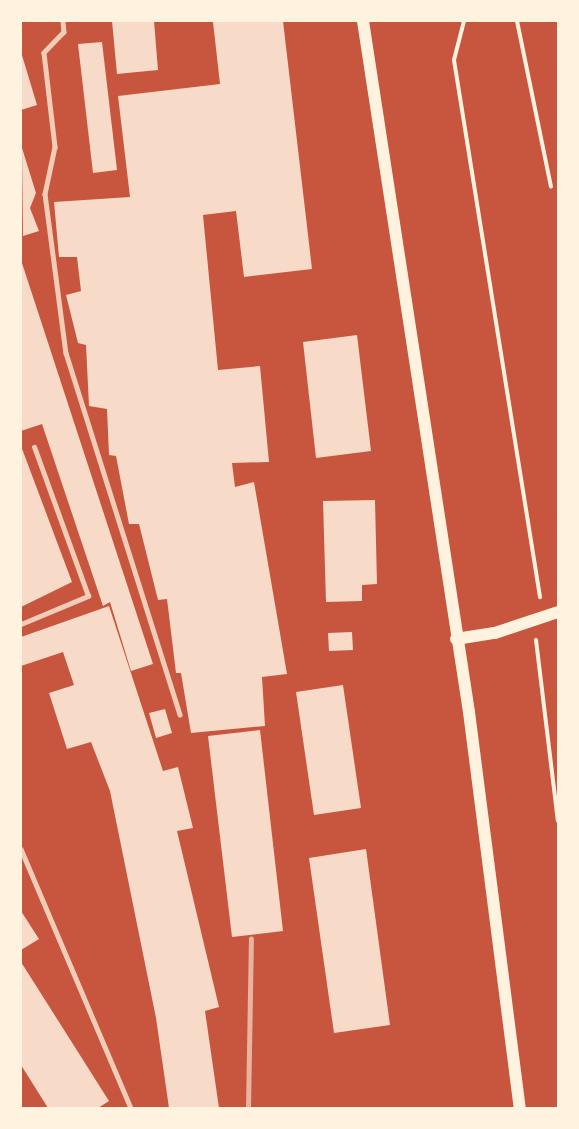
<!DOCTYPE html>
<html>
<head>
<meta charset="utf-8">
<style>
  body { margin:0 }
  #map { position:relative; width:579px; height:1129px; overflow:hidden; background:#c8553d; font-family:Merriweather,serif }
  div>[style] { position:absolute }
  .building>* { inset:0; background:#f7dbc8 }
  .path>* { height:4px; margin:-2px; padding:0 2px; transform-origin:2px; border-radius:2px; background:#fff3e0 }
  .service>* { height:4.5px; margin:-2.25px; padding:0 2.25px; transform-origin:2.25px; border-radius:2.25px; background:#f1ccb7 }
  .secondary>* { height:12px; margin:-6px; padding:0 6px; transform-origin:6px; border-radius:6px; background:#fff3e0 }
  .rail>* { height:4.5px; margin:-2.25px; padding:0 2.25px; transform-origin:2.25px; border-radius:2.25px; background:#e9b49f }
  span { translate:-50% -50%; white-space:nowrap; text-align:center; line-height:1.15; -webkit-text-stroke:6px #fff3e0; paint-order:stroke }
  .frame { position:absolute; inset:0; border:22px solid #fff3e0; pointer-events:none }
</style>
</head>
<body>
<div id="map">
  <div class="building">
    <i style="clip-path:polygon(112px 21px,154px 21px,158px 70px,117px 74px)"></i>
    <i style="clip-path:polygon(283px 21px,312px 269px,244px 277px,236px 211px,203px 215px,218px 370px,260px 366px,269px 462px,232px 463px,235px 487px,254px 482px,287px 674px,262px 677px,265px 726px,191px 733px,181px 673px,176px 673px,167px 599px,158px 600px,139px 524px,129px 524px,116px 456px,109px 455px,107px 409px,89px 406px,86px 345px,78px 343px,66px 295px,81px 291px,77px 257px,59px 257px,54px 202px,130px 197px,118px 96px,220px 84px,213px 22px)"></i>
    <i style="clip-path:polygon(102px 42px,117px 170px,93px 173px,78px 44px)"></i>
    <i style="clip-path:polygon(21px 52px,37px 105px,21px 110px)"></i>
    <i style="clip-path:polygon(22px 148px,36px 193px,30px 208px,39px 231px,23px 236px)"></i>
    <i style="clip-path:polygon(21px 260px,153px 664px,131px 671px,110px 602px,103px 606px,42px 424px,21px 431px)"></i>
    <i style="clip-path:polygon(357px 335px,371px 451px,316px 458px,303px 342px)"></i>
    <i style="clip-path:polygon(21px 446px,72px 582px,21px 607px)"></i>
    <i style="clip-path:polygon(375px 500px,377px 584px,362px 585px,362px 601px,326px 602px,323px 501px)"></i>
    <i style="clip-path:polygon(109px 606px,163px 771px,178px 767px,193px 828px,177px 831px,219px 1007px,205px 1011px,219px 1108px,169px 1108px,156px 1018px,110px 791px,91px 742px,67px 749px,49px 693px,74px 685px,63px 652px,21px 666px,21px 637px)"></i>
    <i style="clip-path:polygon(352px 632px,353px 650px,329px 651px,328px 633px)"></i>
    <i style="clip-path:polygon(343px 685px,361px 808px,314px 815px,296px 692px)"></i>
    <i style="clip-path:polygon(165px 709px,172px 733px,156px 738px,149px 713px)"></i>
    <i style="clip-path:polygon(260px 730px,283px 931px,232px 937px,208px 736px)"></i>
    <i style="clip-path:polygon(366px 849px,390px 1025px,334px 1033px,309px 858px)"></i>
    <i style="clip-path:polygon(21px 911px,39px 939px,21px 950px)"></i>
    <i style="clip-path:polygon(21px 962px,109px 1101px,98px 1108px,48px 1108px,21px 1065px)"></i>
  </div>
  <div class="path">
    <i style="left:464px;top:21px;width:40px;rotate:104.4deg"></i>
    <i style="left:454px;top:60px;width:544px;rotate:80.9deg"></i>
    <i style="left:517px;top:21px;width:169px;rotate:78.4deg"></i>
    <i style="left:536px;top:640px;width:182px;rotate:83.1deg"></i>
  </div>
  <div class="service">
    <i style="left:63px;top:21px;width:11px;rotate:85deg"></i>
    <i style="left:64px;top:32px;width:29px;rotate:134deg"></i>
    <i style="left:44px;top:53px;width:95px;rotate:83.3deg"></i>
    <i style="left:55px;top:147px;width:48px;rotate:102deg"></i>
    <i style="left:45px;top:194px;width:160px;rotate:82.5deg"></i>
    <i style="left:66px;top:353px;width:379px;rotate:72.5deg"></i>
    <i style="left:21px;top:624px;width:73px;rotate:-22.7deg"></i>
    <i style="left:88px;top:596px;width:158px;rotate:-109.9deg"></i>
    <i style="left:21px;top:849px;width:281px;rotate:67deg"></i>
  </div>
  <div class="secondary">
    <i style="left:363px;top:21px;width:699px;rotate:81.28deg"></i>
    <i style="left:469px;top:712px;width:399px;rotate:82.7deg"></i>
    <i style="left:456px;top:639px;width:39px;rotate:-9deg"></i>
    <i style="left:495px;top:633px;width:66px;rotate:-18.4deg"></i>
  </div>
  <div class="rail">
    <i style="left:248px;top:1108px;width:169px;rotate:-89deg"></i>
  </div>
  <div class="frame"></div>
</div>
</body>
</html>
